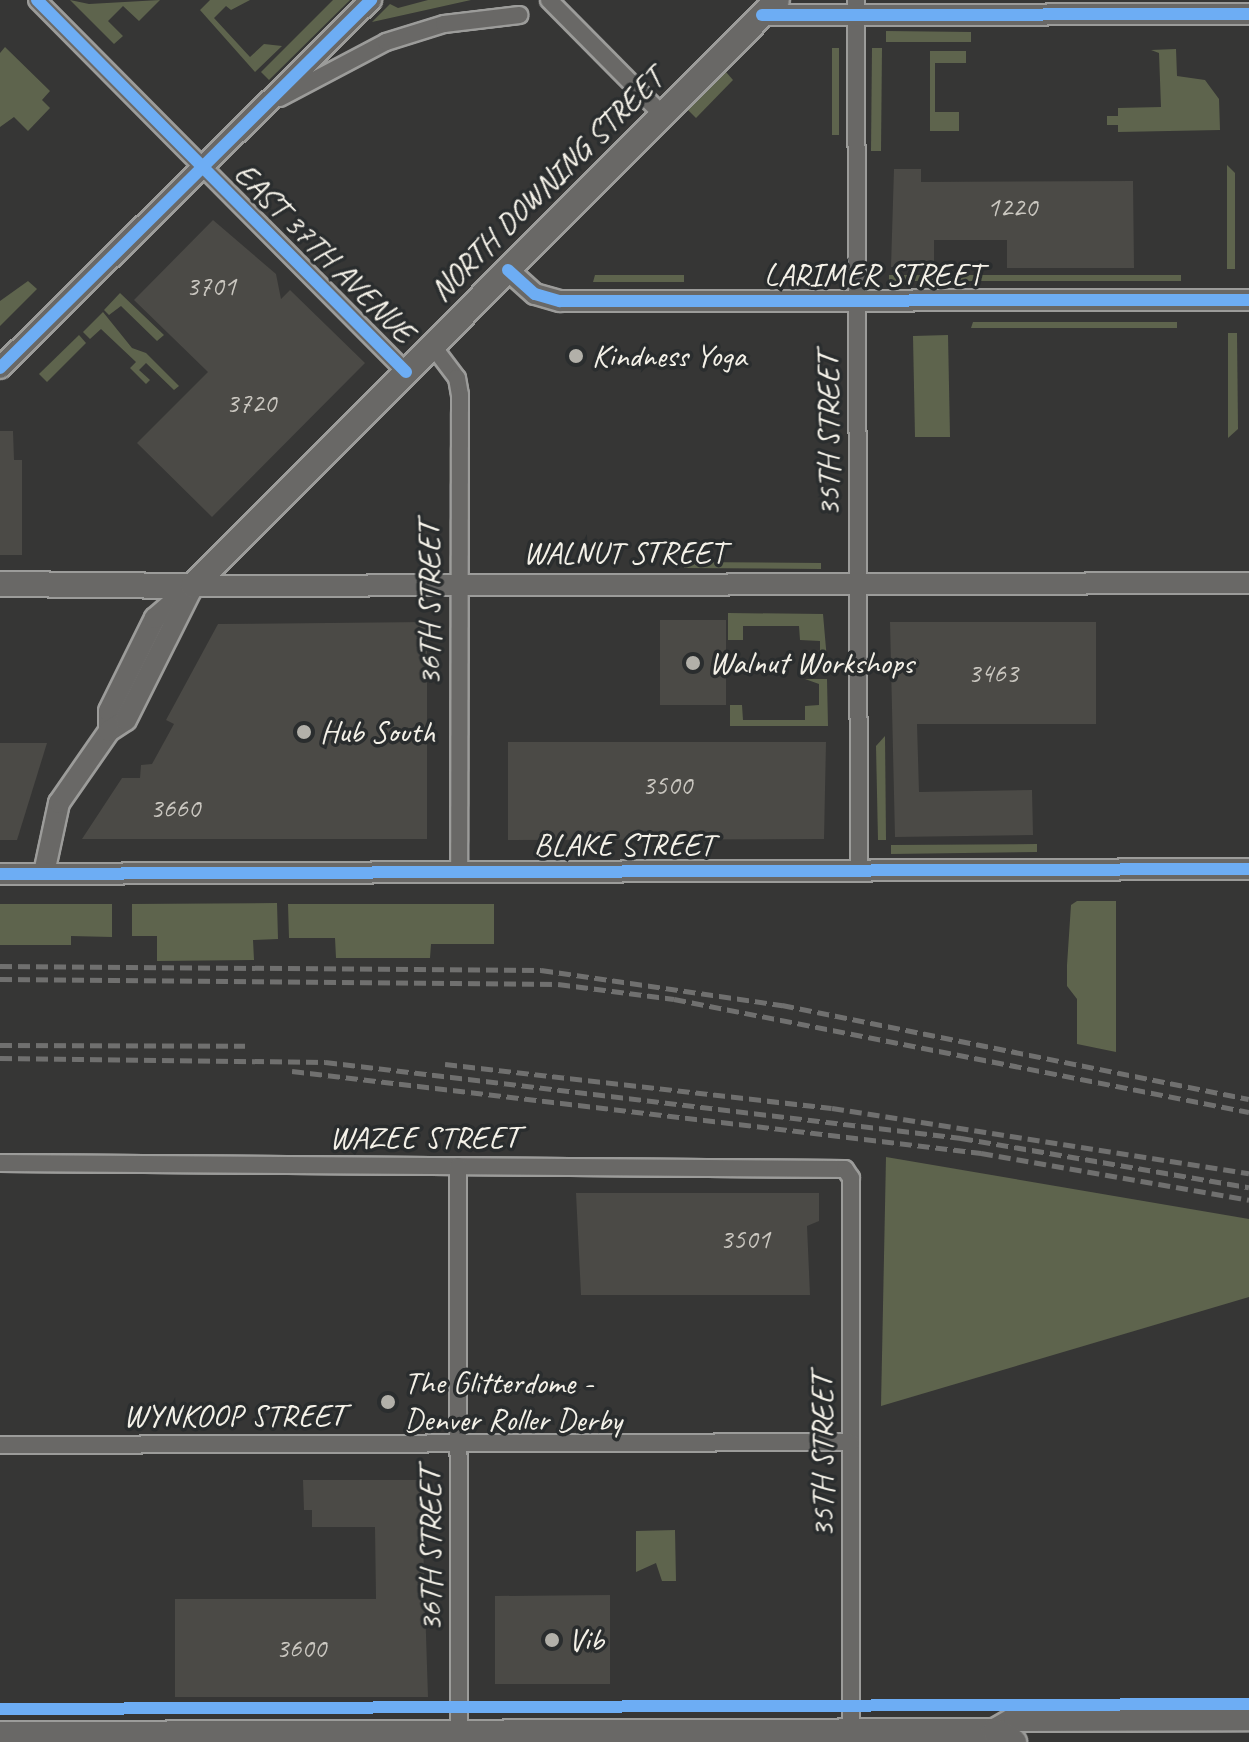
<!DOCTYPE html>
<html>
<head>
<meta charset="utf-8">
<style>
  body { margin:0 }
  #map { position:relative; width:1249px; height:1742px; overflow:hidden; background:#363635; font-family:Caveat,sans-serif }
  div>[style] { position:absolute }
  .green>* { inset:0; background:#5e644d }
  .building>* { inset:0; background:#4b4a46 }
  .roads { filter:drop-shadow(2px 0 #9c9c9a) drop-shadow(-2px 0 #9c9c9a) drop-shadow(0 2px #9c9c9a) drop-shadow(0 -2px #9c9c9a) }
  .minor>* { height:16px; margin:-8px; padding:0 8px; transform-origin:8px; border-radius:8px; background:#696866 }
  .tertiary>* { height:20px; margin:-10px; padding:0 10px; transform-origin:10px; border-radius:10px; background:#696866 }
  .secondary>* { height:24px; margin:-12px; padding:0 12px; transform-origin:12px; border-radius:12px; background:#696866 }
  .rail>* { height:5px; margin-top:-2.5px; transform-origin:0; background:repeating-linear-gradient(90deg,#70706f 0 12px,transparent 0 18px) }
  .cycleway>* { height:12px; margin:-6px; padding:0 6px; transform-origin:6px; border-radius:6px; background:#6dadf4 }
  .dots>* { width:22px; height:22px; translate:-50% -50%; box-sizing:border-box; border:4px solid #2a2d2e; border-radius:50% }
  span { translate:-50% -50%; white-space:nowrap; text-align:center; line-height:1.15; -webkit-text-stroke:7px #2a2d2e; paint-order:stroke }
  .number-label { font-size:28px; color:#cac7c0 }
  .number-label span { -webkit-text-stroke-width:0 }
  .street-label { font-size:32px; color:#f4f1e8 }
  .poi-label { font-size:32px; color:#f4f1e8 }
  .left { translate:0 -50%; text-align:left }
</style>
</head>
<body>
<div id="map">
  <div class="green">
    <i style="clip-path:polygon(70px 0,89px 4px,160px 0,139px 21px,123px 6px,108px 21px,123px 36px,114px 44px)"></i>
    <i style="clip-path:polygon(210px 0,250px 0,231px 10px,226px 6px,214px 18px,250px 57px,264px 44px,282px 46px,255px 72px,200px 10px)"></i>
    <i style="clip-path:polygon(333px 0,350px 0,269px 80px,261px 72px)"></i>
    <i style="clip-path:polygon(428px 0,471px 0,372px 22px,390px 4px,398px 8px)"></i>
    <i style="clip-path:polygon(886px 31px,971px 32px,971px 42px,886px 42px)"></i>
    <i style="clip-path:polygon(5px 47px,50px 91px,42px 100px,50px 108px,28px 131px,14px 117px,0 127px,0 53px)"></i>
    <i style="clip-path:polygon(832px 48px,839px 48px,839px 135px,832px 135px)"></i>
    <i style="clip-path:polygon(872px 48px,882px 48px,881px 151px,871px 151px)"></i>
    <i style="clip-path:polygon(1176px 49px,1177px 76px,1205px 80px,1219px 99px,1220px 130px,1118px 132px,1118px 125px,1107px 125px,1107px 116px,1118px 116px,1118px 108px,1161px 107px,1159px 53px,1151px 50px)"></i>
    <i style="clip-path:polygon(930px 51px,966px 51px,966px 63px,935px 63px,935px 112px,959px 112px,959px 131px,930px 131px)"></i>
    <i style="clip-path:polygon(726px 72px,733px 80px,696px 118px,688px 110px)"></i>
    <i style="clip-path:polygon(1227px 165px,1235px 173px,1235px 269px,1227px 269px)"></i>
    <i style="clip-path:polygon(595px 275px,684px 275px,684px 282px,593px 282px)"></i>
    <i style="clip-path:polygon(889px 275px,1181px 275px,1181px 281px,889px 281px)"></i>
    <i style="clip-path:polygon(28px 281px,37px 289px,0 326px,0 301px)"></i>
    <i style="clip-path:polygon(120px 293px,164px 335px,157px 341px,121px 306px,109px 315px,104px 310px)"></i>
    <i style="clip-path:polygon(103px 312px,132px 348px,146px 353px,179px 386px,174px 390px,146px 363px,139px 370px,150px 380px,146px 384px,130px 368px,136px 362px,101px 329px,90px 339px,83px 332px)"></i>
    <i style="clip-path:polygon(973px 322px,1177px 322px,1177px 328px,971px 328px)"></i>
    <i style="clip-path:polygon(1228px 333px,1237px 333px,1238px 429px,1228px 438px)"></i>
    <i style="clip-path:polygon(79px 335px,86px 343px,47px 382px,39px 374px)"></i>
    <i style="clip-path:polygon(948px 335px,950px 437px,915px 437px,913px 336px)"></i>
    <i style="clip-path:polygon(684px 562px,821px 563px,821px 569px,684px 568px)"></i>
    <i style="clip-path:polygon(728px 613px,823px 614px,827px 660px,807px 660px,820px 655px,820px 641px,800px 640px,799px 626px,743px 626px,743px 640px,728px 640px)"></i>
    <i style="clip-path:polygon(805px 679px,827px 679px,828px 726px,730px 726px,730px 705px,742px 705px,743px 720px,805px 720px,805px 706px,819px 705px,819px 684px)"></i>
    <i style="clip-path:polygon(885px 736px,886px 840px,878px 840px,876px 746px)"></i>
    <i style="clip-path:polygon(1037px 844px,1037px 852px,891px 854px,891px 845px)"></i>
    <i style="clip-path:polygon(1077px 901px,1116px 901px,1116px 1052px,1077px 1044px,1077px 999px,1067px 986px,1067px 965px,1071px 905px)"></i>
    <i style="clip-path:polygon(277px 903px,278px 939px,253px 940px,254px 960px,157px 961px,157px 936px,132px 936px,132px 904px)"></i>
    <i style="clip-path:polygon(0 904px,112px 904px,112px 937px,71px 936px,71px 945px,0 945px)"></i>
    <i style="clip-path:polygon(288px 904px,494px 904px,494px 944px,431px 944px,430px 958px,336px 958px,335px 938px,289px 938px)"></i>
    <i style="clip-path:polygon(886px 1157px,1249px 1219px,1249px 1297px,881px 1406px)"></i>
    <i style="clip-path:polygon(675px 1530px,676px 1581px,662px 1581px,656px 1563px,636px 1572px,636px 1531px)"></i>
  </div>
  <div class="building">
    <i style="clip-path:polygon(894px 169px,921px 169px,921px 182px,1133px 181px,1134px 268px,1007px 268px,1007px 240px,934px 240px,934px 267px,891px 267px)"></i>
    <i style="clip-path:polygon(213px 220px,276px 274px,281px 299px,290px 290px,365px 363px,212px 517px,137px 443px,208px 372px,134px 300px)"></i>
    <i style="clip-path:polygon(0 431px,13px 431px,14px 460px,22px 460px,22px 555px,0 555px)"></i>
    <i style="clip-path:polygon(660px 620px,726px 620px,726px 705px,660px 705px)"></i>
    <i style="clip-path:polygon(427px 622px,427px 839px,82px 839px,122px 778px,140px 778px,141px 765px,152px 764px,174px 724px,166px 720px,218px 624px)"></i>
    <i style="clip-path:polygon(890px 622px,1096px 622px,1096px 724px,917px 724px,919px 792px,1032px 790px,1033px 835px,895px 837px)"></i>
    <i style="clip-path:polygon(508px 742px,826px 742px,824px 839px,508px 840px)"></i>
    <i style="clip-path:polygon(0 743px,47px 743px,17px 840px,0 840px)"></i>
    <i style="clip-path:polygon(576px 1193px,819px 1193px,819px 1221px,807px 1226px,810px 1295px,581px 1295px)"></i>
    <i style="clip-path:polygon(303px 1480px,421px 1480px,428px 1697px,175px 1697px,175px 1599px,376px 1599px,375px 1527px,312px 1527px,312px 1510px,304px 1510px)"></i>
    <i style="clip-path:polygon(610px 1595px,610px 1684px,495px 1684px,495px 1596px)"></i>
  </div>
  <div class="roads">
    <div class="minor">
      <i style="left:37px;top:0;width:524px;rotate:45.23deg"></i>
      <i style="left:549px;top:0;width:162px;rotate:45.3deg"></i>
      <i style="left:856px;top:0;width:870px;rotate:89.8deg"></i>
      <i style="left:280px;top:98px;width:120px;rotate:-27.8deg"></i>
      <i style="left:386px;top:42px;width:61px;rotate:-17.2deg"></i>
      <i style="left:444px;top:24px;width:76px;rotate:-6.8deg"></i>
      <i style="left:432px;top:345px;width:41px;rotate:52.9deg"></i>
      <i style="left:457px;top:378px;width:17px;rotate:80deg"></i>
      <i style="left:460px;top:395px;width:477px;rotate:90.1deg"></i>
      <i style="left:0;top:1163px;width:845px;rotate:0.41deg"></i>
      <i style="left:845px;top:1169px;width:11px;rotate:56deg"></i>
      <i style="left:851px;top:1178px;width:562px;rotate:90deg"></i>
      <i style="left:458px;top:1166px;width:574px;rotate:89.9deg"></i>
      <i style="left:0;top:1445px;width:851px;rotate:-0.2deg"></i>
    </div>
    <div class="tertiary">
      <i style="left:762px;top:15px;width:487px;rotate:-0.1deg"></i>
      <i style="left:508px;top:270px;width:36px;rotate:42deg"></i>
      <i style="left:535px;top:294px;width:26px;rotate:16deg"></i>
      <i style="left:560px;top:301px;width:689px;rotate:-0.08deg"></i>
      <i style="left:0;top:368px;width:523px;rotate:-44.77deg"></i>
      <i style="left:193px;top:586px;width:1056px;rotate:-0.16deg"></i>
      <i style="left:109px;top:731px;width:20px;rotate:-90deg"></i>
      <i style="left:109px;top:711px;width:104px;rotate:-63.7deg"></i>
      <i style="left:155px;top:618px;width:46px;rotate:-40.6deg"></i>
      <i style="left:44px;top:873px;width:72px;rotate:-77.9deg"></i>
      <i style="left:59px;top:803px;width:88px;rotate:-55.2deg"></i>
      <i style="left:109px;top:731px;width:20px;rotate:-33deg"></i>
      <i style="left:126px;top:720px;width:150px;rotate:-63.4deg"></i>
      <i style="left:0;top:874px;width:1249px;rotate:-0.23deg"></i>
    </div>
    <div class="secondary">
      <i style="left:0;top:584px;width:193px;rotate:0.6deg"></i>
      <i style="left:193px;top:586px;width:827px;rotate:-45.1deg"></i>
      <i style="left:995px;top:1731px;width:24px;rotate:-30deg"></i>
      <i style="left:1016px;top:1719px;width:233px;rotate:-0.2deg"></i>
      <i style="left:0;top:1734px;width:995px;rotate:-0.17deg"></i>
      <i style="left:995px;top:1731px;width:22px;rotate:30deg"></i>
    </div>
  </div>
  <div class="rail">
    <i style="left:0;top:966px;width:541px;rotate:0.42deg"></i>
    <i style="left:541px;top:970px;width:244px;rotate:8.3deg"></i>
    <i style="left:782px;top:1005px;width:476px;rotate:11.4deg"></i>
    <i style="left:0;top:979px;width:558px;rotate:0.51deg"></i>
    <i style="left:558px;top:984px;width:117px;rotate:7.4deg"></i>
    <i style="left:674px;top:999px;width:586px;rotate:11.12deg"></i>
    <i style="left:0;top:1045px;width:245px;rotate:0.2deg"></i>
    <i style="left:0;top:1058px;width:325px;rotate:0.7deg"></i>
    <i style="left:325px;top:1062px;width:641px;rotate:6.81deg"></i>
    <i style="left:961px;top:1138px;width:292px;rotate:9.7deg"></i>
    <i style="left:445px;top:1064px;width:389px;rotate:6.5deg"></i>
    <i style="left:832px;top:1108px;width:422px;rotate:8.9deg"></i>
    <i style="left:292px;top:1071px;width:694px;rotate:6.79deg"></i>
    <i style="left:981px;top:1153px;width:272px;rotate:9.9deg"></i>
  </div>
  <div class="cycleway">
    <i style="left:37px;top:0;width:524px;rotate:45.23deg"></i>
    <i style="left:762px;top:15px;width:487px;rotate:-0.1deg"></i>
    <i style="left:508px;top:270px;width:36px;rotate:42deg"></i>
    <i style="left:535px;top:294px;width:26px;rotate:16deg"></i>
    <i style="left:560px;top:301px;width:689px;rotate:-0.08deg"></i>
    <i style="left:0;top:368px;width:523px;rotate:-44.77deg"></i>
    <i style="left:0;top:874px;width:1249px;rotate:-0.23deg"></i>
    <i style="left:0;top:1709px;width:1249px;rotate:-0.23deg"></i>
  </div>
  <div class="dots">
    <i style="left:576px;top:356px;background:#b2b0a9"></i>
    <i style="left:693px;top:663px;background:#b2b0a9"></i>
    <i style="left:304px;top:732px;background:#b2b0a9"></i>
    <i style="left:388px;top:1402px;background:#b2b0a9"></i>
    <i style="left:552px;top:1640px;background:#b2b0a9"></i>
  </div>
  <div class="number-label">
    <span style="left:1012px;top:207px">1220</span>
    <span style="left:211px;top:286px">3701</span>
    <span style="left:251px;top:403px">3720</span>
    <span style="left:993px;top:673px">3463</span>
    <span style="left:667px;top:785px">3500</span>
    <span style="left:175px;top:808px">3660</span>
    <span style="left:745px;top:1239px">3501</span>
    <span style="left:301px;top:1648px">3600</span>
  </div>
  <div class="street-label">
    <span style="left:547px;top:185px;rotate:-45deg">NORTH DOWNING STREET</span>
    <span style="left:324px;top:253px;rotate:45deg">EAST 37TH AVENUE</span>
    <span style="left:873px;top:275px">LARIMER STREET</span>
    <span style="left:829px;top:435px;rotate:-90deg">35TH STREET</span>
    <span style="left:624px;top:553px">WALNUT STREET</span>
    <span style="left:430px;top:604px;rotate:-90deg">36TH STREET</span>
    <span style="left:624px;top:845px">BLAKE STREET</span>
    <span style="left:424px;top:1138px">WAZEE STREET</span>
    <span style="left:234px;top:1416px">WYNKOOP STREET</span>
    <span style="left:823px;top:1456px;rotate:-90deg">35TH STREET</span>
    <span style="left:431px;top:1550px;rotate:-90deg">36TH STREET</span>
  </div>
  <div class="poi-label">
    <span class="left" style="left:592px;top:356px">Kindness Yoga</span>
    <span class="left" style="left:709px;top:663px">Walnut Workshops</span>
    <span class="left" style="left:320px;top:732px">Hub South</span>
    <span class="left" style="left:404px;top:1402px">The Glitterdome -<br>Denver Roller Derby</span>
    <span class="left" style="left:568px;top:1640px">Vib</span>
  </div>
</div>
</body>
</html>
